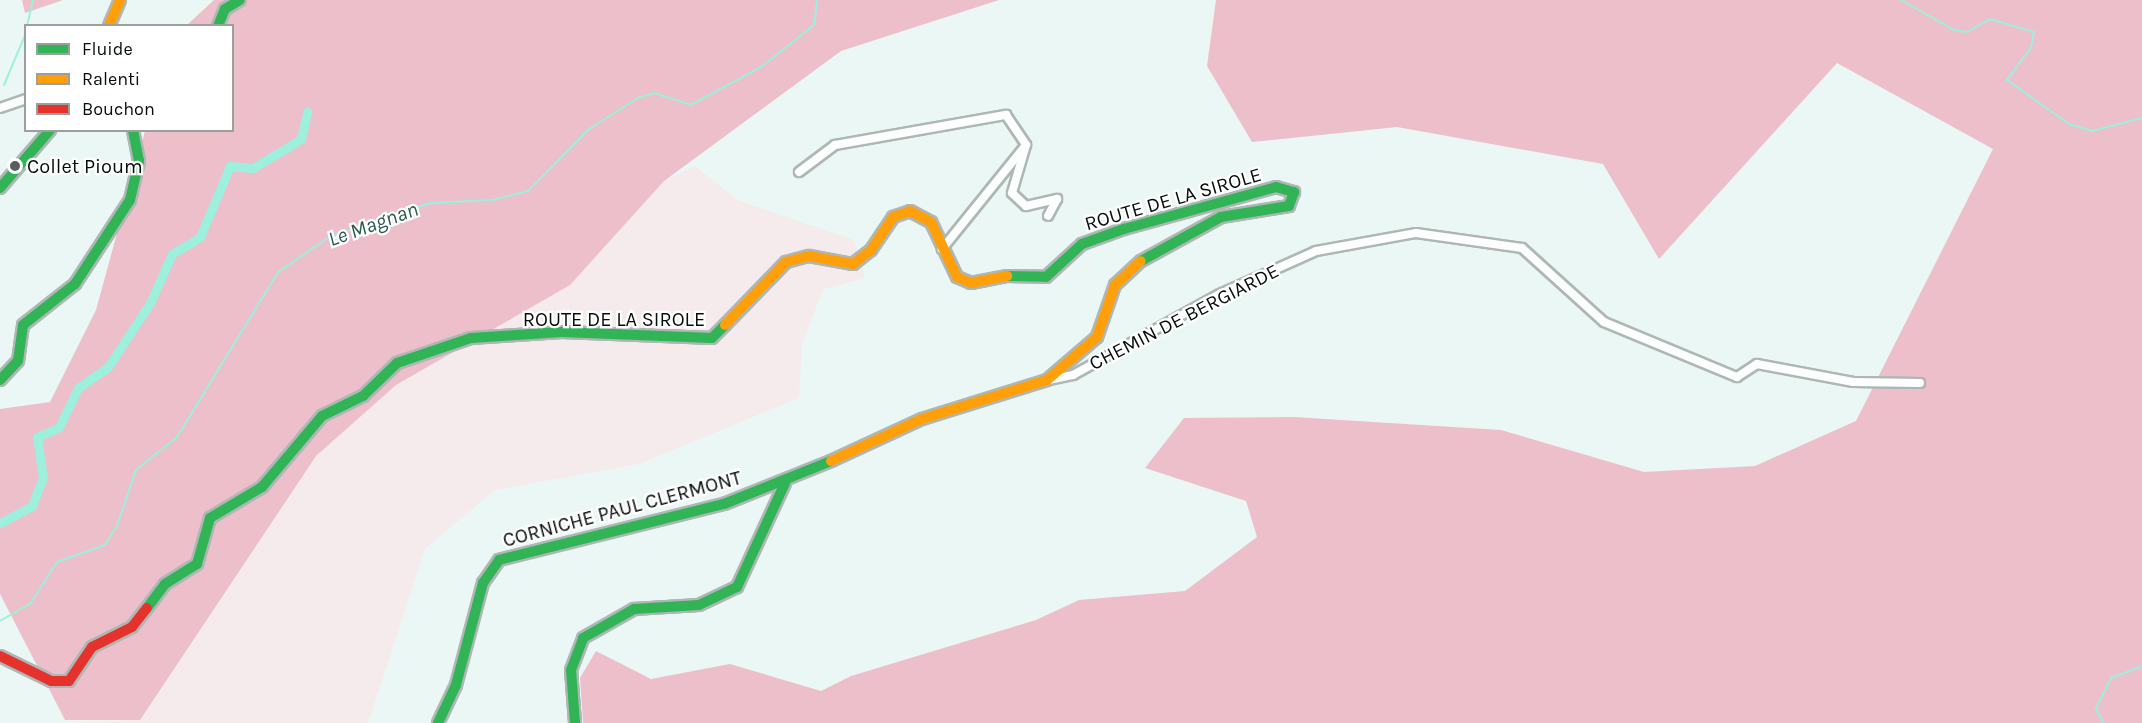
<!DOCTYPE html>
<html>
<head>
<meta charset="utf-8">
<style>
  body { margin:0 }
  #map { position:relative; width:2142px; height:723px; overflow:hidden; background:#ebf7f4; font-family:Karla,sans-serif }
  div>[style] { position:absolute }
  .green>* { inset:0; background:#f5eaec }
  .forest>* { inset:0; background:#ecbfca }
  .stream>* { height:2px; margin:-1px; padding:0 1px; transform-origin:1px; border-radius:1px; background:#9df0dc }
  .canal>* { height:9px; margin:-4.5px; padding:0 4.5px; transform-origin:4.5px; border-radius:4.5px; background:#9df0dc }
  .roads { filter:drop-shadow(2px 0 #aeb7b5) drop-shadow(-2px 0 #aeb7b5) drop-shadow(0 2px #aeb7b5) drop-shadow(0 -2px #aeb7b5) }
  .street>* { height:8px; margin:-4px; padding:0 4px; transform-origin:4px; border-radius:4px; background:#fcfefd }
  .fast>* { height:10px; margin:-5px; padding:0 5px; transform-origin:5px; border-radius:5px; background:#30b455 }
  .slow>* { height:10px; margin:-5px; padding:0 5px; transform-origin:5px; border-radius:5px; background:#ff9f0a }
  .jam>* { height:10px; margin:-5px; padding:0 5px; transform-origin:5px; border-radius:5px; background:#e5322d }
  .dots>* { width:16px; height:16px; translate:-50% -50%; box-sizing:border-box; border:3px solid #fff; border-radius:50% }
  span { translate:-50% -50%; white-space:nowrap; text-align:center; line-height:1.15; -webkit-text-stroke:4.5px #fff; paint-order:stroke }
  .poi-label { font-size:20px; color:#060e0c }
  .left { translate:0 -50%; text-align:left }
  .street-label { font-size:20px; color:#060e0c }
  .water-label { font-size:21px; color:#295a4f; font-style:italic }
  .legend { position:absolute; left:24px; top:24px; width:210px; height:108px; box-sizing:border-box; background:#fff; border:2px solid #9b9f9e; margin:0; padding:8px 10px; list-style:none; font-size:18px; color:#060e0c }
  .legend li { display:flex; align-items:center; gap:12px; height:30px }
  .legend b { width:30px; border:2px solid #9b9f9e }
</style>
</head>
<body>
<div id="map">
  <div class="green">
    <i style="clip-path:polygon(695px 166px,737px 200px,854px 240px,865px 278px,823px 289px,802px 345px,799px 398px,639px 464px,495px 490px,425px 549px,368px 723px,62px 723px,140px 720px,316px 456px,396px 385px,570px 285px,664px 181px)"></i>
  </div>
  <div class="forest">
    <i style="clip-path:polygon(22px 0,63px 0,25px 13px)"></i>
    <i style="clip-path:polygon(214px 0,999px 0,841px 51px,664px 181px,570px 285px,396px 385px,316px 456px,140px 720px,65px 720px,0 594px,0 409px,50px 402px,96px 310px,145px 131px,232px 130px,232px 26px,187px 25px)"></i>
    <i style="clip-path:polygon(1216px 0,2142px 0,2142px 723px,583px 723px,580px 678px,596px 651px,651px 679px,730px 664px,821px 691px,851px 676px,1036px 620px,1079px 600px,1185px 591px,1257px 537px,1246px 501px,1145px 468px,1184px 418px,1294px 417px,1501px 430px,1644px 472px,1755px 466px,1856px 421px,1993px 149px,1837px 63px,1659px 259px,1603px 164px,1397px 127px,1252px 142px,1207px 66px)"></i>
  </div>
  <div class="stream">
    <i style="left:1901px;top:0;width:61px;rotate:29.5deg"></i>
    <i style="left:1954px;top:30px;width:13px;rotate:9deg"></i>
    <i style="left:1967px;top:32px;width:26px;rotate:-29deg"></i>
    <i style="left:1990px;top:19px;width:46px;rotate:16.5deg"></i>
    <i style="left:2034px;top:32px;width:16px;rotate:101deg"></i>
    <i style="left:2031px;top:48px;width:40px;rotate:127deg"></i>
    <i style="left:2007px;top:80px;width:76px;rotate:35.4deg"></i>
    <i style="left:2069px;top:124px;width:24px;rotate:17deg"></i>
    <i style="left:2092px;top:131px;width:52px;rotate:-14.6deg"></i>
    <i style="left:27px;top:26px;width:27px;rotate:-77deg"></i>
    <i style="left:4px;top:85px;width:56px;rotate:-67.1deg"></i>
    <i style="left:0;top:621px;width:34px;rotate:-30deg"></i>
    <i style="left:30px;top:604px;width:50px;rotate:-57.3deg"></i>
    <i style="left:57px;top:562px;width:51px;rotate:-19.5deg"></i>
    <i style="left:105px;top:545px;width:22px;rotate:-58deg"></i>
    <i style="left:117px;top:526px;width:59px;rotate:-71.3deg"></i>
    <i style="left:136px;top:470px;width:53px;rotate:-38.8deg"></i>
    <i style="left:177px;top:437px;width:193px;rotate:-58.5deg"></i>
    <i style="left:278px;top:272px;width:64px;rotate:-34.2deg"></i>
    <i style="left:331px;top:236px;width:105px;rotate:-18.3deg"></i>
    <i style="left:431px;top:203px;width:61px;rotate:-2.8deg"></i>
    <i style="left:492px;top:200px;width:37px;rotate:-14deg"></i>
    <i style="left:528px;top:191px;width:87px;rotate:-45.5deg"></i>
    <i style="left:589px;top:129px;width:58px;rotate:-32.3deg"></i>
    <i style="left:638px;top:98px;width:17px;rotate:-17deg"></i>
    <i style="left:654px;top:93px;width:39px;rotate:18deg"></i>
    <i style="left:691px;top:105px;width:80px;rotate:-28.5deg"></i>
    <i style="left:761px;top:67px;width:68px;rotate:-38.4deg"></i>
    <i style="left:814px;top:25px;width:25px;rotate:-83deg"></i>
    <i style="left:2103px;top:723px;width:17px;rotate:-115deg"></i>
    <i style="left:2096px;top:708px;width:34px;rotate:-63deg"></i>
    <i style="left:2111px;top:678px;width:33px;rotate:-21deg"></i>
  </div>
  <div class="canal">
    <i style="left:0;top:523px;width:36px;rotate:-28deg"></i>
    <i style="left:32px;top:506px;width:31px;rotate:-69deg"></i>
    <i style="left:43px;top:477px;width:40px;rotate:-98.5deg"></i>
    <i style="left:37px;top:437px;width:24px;rotate:-24deg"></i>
    <i style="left:59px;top:427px;width:43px;rotate:-64deg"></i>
    <i style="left:78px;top:388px;width:37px;rotate:-35deg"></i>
    <i style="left:108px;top:367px;width:77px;rotate:-56.7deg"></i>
    <i style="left:150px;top:303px;width:54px;rotate:-65.8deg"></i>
    <i style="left:172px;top:254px;width:33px;rotate:-31deg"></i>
    <i style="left:200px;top:237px;width:77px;rotate:-67.1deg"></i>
    <i style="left:230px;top:166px;width:23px;rotate:5deg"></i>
    <i style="left:253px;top:168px;width:56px;rotate:-31.1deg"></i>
    <i style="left:301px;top:139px;width:28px;rotate:-77deg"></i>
  </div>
  <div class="roads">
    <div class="street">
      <i style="left:0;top:108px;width:28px;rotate:-19deg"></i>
      <i style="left:1026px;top:145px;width:50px;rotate:106.3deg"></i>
      <i style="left:1012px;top:193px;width:19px;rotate:43deg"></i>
      <i style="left:1026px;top:206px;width:32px;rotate:-13deg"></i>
      <i style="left:1057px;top:199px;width:19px;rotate:118deg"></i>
      <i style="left:799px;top:172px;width:45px;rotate:-36.9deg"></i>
      <i style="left:835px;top:145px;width:174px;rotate:-10deg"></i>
      <i style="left:1006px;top:115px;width:36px;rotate:56deg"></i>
      <i style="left:1026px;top:145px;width:134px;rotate:128.9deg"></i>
      <i style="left:1049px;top:380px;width:25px;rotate:-12deg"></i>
      <i style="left:1073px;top:375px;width:168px;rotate:-28.9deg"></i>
      <i style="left:1220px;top:294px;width:105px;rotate:-24.1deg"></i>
      <i style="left:1316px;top:251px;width:102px;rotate:-10.2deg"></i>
      <i style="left:1416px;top:233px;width:107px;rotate:8.1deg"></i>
      <i style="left:1522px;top:248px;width:110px;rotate:42.1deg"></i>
      <i style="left:1604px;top:322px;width:144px;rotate:22.5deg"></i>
      <i style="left:1737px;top:377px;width:24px;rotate:-33deg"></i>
      <i style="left:1757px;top:364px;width:98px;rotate:10.6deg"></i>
      <i style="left:1853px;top:382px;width:67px;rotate:0.9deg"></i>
    </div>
    <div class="fast">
      <i style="left:218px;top:26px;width:18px;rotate:-68deg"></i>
      <i style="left:225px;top:9px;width:17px;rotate:-31deg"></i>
      <i style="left:0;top:188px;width:77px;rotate:-49.2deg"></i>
      <i style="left:1007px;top:276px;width:39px;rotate:1deg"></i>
      <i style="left:1046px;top:277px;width:49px;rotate:-42.5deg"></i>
      <i style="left:1082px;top:244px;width:45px;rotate:-19.7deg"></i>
      <i style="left:1124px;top:229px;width:158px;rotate:-15.4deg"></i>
      <i style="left:1276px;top:187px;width:19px;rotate:16deg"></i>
      <i style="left:1294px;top:192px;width:15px;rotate:110deg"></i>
      <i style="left:1289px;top:206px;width:69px;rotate:170.8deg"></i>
      <i style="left:1221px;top:217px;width:91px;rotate:151.2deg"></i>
      <i style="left:0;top:380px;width:26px;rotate:-47deg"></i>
      <i style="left:18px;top:361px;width:36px;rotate:-82deg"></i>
      <i style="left:23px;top:325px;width:66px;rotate:-38.3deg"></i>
      <i style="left:75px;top:284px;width:100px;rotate:-56.8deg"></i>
      <i style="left:130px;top:200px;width:40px;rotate:-77deg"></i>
      <i style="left:139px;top:161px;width:32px;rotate:-101deg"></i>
      <i style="left:147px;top:608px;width:30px;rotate:-53deg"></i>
      <i style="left:165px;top:584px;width:38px;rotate:-32deg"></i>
      <i style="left:197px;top:564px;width:48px;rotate:-74.2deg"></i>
      <i style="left:210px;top:518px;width:61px;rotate:-30.8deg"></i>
      <i style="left:262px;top:487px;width:93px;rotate:-49.8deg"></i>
      <i style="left:322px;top:416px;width:46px;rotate:-26deg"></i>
      <i style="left:363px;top:396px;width:47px;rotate:-44.1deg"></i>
      <i style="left:397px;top:363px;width:78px;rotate:-18.7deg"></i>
      <i style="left:471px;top:338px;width:91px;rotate:-3.8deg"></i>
      <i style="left:562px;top:332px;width:150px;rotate:2.3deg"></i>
      <i style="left:712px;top:338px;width:18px;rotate:-45deg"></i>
      <i style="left:438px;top:723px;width:42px;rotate:-64.7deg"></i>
      <i style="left:456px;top:685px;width:106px;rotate:-75.2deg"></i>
      <i style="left:483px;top:583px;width:28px;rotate:-55deg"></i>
      <i style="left:499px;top:560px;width:232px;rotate:-14deg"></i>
      <i style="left:724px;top:504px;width:115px;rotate:-21.9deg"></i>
      <i style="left:575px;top:723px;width:53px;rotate:-94.3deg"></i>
      <i style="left:571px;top:670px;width:34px;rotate:-69deg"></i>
      <i style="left:583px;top:638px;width:59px;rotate:-29.6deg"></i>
      <i style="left:634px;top:609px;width:65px;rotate:-3.5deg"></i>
      <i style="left:699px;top:605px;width:42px;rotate:-25.3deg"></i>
      <i style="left:737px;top:587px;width:115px;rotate:-65.2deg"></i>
    </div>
    <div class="slow">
      <i style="left:109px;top:26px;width:28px;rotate:-67deg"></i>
      <i style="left:725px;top:325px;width:88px;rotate:-45.9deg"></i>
      <i style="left:786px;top:262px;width:24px;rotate:-15deg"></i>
      <i style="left:809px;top:256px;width:45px;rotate:10.3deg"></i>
      <i style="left:853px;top:264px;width:23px;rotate:-38deg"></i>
      <i style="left:871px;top:250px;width:40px;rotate:-56deg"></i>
      <i style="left:893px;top:217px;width:18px;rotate:-19deg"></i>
      <i style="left:910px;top:211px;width:24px;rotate:28deg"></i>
      <i style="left:931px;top:222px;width:61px;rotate:64.7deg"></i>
      <i style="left:957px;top:277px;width:15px;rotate:23deg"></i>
      <i style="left:971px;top:283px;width:37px;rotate:-11deg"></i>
      <i style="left:831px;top:461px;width:100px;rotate:-24.8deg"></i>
      <i style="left:922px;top:419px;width:131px;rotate:-17.3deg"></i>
      <i style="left:1047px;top:380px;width:66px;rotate:-40.7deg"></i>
      <i style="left:1097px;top:337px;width:55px;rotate:-70.9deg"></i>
      <i style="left:1115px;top:285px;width:35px;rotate:-43deg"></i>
    </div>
    <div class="jam">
      <i style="left:0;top:656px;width:57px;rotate:26.1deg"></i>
      <i style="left:51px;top:681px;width:18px"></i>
      <i style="left:69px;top:681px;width:41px;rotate:-55.9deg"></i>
      <i style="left:92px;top:647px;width:45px;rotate:-26.6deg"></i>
      <i style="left:132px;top:627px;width:24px;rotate:-52deg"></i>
    </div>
  </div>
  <div class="dots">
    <i style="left:15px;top:166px;background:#56605d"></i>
  </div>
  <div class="poi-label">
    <span class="left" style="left:27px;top:166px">Collet Pioum</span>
  </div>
  <div class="street-label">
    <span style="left:1173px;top:199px;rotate:-16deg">ROUTE DE LA SIROLE</span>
    <span style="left:1184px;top:317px;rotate:-27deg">CHEMIN DE BERGIARDE</span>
    <span style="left:614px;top:319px">ROUTE DE LA SIROLE</span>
    <span style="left:622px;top:509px;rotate:-15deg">CORNICHE PAUL CLERMONT</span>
  </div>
  <div class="water-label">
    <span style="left:373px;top:224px;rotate:-20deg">Le Magnan</span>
  </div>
  <ul class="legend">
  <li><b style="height:8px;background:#30b455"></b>Fluide</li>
  <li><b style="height:8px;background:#ff9f0a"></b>Ralenti</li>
  <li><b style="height:8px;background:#e5322d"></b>Bouchon</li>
  </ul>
</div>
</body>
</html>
